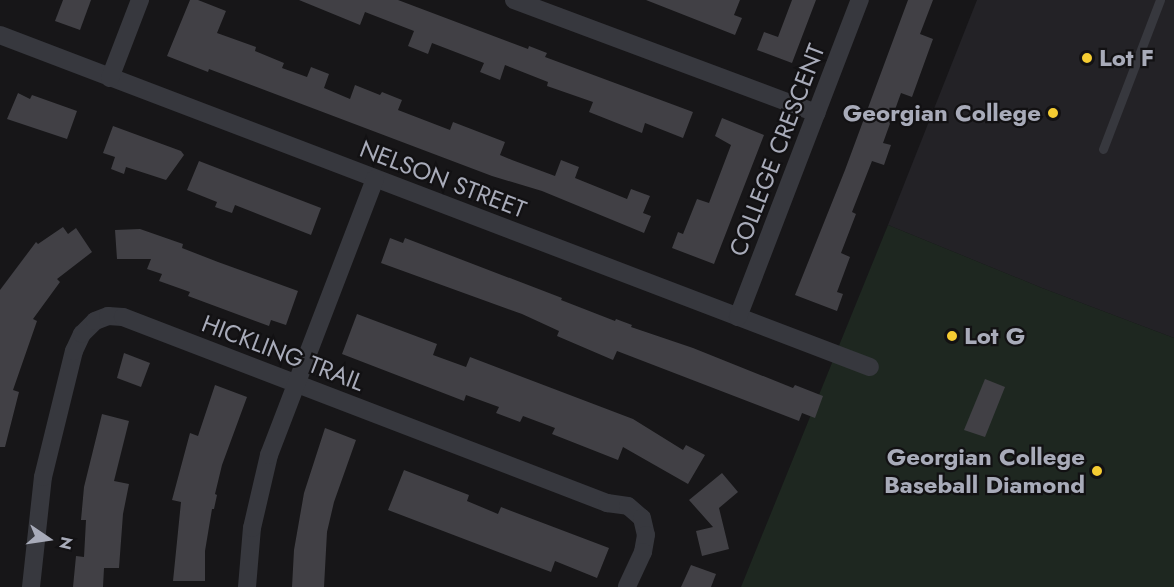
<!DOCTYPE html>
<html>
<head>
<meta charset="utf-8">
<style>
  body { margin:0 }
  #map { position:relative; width:1174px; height:587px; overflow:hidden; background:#171618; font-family:Jost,sans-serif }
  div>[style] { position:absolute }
  .built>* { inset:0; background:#232226 }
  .green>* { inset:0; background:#1e2720 }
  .building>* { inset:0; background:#414045 }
  .lane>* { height:9px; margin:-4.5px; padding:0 4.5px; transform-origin:4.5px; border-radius:4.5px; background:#37383e }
  .street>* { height:18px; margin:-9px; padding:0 9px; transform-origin:9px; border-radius:9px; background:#37383e }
  .dots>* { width:16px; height:16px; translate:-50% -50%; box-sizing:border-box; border:3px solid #121113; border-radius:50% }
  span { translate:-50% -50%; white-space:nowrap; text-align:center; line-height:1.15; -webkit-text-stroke:4.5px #121113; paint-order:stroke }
  .poi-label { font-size:24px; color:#a8abb9; font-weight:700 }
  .left { translate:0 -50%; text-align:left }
  .right { translate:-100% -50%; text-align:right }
  .street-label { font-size:24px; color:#a8abb9 }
  .north { position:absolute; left:18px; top:509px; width:60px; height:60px; -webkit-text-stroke:4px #121113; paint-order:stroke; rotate:103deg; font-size:16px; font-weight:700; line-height:24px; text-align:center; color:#a8abb9 }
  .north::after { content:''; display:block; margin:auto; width:21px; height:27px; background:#a8abb9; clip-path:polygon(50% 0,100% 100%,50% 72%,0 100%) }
</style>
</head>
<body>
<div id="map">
  <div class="built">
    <i style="clip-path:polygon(977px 0,1174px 0,1174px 338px,1042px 288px,888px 225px)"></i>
  </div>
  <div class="green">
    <i style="clip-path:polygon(888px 225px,1042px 288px,1174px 338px,1174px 587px,741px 587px)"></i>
  </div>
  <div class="building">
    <i style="clip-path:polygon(63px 0,91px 0,80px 30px,55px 21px)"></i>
    <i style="clip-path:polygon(190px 0,198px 0,226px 11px,217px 33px,256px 47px,255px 51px,284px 63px,282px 68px,307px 77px,311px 67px,329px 74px,324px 88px,350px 99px,355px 85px,380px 95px,382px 92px,402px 100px,398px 110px,450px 130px,453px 122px,505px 142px,500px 155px,512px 160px,555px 176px,561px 160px,579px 167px,575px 178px,627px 199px,631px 189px,650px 196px,643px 213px,651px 216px,644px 233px,542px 191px,492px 176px,209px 69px,208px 72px,167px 56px)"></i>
    <i style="clip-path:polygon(299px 0,398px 0,528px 49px,529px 46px,547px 53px,545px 57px,693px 112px,683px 138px,645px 123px,642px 133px,589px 112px,593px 102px,547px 86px,548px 82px,505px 65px,500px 80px,480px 72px,484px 63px,432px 43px,428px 54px,408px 46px,414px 31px,365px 12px,360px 25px)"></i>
    <i style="clip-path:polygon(646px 0,740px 0,734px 15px,742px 18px,735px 35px)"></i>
    <i style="clip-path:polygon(792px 0,816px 0,792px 63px,757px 50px,764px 32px,778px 37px)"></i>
    <i style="clip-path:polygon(908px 0,933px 0,920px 34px,933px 39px,912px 97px,901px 93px,883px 143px,891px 145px,884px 165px,872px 161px,852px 212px,856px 214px,841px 253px,850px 257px,837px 292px,843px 294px,837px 311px,795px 295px,845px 170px)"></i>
    <i style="clip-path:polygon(18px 93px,30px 99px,32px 95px,77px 111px,67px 139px,7px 119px)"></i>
    <i style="clip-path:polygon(722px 118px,764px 135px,714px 264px,672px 248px,678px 232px,683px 234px,697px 199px,709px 203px,731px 145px,715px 136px)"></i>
    <i style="clip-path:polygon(113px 126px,181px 151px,184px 155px,166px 180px,126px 167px,124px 174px,111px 169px,115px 157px,103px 153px)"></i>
    <i style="clip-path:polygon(199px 161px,321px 208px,311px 235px,235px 205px,232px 213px,215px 207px,217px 202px,187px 190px)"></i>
    <i style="clip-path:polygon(63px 227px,68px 234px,76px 228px,92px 252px,57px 279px,60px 282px,33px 319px,37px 321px,13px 390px,19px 392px,5px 447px,0 447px,0 290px,36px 242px,38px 244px)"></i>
    <i style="clip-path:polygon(140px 229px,183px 244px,182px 248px,218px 262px,298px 291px,286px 325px,271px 320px,269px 326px,188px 296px,190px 292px,159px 281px,162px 274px,147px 269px,151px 259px,117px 259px,115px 230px)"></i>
    <i style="clip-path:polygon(390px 238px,403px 243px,405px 238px,562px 298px,561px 300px,615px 321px,616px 319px,632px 325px,631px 327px,693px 348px,793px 388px,795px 385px,823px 396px,815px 418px,802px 413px,799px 421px,617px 351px,613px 360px,557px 336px,559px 331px,522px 314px,381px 263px)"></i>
    <i style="clip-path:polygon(357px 314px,437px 344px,433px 355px,466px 367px,470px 357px,633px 419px,683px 450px,686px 445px,705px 455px,688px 484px,623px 447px,618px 460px,552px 434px,555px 428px,523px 416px,520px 422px,496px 413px,499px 407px,466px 395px,464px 401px,342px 354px)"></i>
    <i style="clip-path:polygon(124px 353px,150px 363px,141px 387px,117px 378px)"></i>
    <i style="clip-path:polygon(985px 379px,1005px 387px,985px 437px,964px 430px)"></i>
    <i style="clip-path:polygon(215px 385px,247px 397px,222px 465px,215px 494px,217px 495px,214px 509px,212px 509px,205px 551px,205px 581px,173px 581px,181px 502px,172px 500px,190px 433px,198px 436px)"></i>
    <i style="clip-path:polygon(102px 414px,129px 421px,114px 481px,129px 484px,123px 514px,119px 568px,104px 568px,103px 587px,73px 587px,76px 556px,84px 557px,86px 520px,81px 520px,84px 487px)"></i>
    <i style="clip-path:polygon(325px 428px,356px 440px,334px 502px,327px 532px,324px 587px,292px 587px,294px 550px,304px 493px)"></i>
    <i style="clip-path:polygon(404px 470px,469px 495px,467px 501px,498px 514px,501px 507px,609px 548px,597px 578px,555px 561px,551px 572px,388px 510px)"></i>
    <i style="clip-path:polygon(722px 473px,738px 492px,719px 508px,729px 549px,702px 556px,696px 531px,713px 527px,689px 500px)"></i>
    <i style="clip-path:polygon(691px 565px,716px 574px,711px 587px,681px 587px)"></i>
  </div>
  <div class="lane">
    <i style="left:1103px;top:149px;width:160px;rotate:-69.1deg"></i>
  </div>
  <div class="street">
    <i style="left:514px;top:0;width:323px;rotate:20.5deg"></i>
    <i style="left:0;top:35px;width:931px;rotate:20.89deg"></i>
    <i style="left:110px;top:78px;width:84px;rotate:-69deg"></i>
    <i style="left:738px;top:317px;width:340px;rotate:-69deg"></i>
    <i style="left:31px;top:587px;width:111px;rotate:-83.8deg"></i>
    <i style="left:43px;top:477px;width:130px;rotate:-76.2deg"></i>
    <i style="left:74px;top:351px;width:19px;rotate:-65deg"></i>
    <i style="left:82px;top:334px;width:18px;rotate:-45deg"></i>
    <i style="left:95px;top:321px;width:14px;rotate:-21deg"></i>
    <i style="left:108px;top:316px;width:15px;rotate:4deg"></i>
    <i style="left:123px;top:317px;width:519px;rotate:21.02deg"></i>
    <i style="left:607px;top:503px;width:21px;rotate:8deg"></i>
    <i style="left:628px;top:506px;width:18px;rotate:41deg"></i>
    <i style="left:642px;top:518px;width:17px;rotate:77deg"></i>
    <i style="left:646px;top:535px;width:17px;rotate:100deg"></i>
    <i style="left:643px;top:552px;width:38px;rotate:115deg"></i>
    <i style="left:247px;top:587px;width:59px;rotate:-85.2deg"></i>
    <i style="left:252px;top:528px;width:75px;rotate:-76.9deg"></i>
    <i style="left:269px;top:455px;width:296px;rotate:-69deg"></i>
  </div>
  <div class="dots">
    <i style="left:1087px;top:58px;background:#f5cc32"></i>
    <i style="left:1053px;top:113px;background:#f5cc32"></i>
    <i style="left:952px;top:336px;background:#f5cc32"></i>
    <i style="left:1097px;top:471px;background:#f5cc32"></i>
  </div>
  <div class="poi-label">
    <span class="left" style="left:1099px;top:58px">Lot F</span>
    <span class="right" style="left:1041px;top:113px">Georgian College</span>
    <span class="left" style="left:964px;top:336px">Lot G</span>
    <span class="right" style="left:1085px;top:471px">Georgian College<br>Baseball Diamond</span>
  </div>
  <div class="street-label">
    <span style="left:777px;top:150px;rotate:-69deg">COLLEGE CRESCENT</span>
    <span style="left:443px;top:179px;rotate:21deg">NELSON STREET</span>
    <span style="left:283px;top:353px;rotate:21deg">HICKLING TRAIL</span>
  </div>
  <div class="north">N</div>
</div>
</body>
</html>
